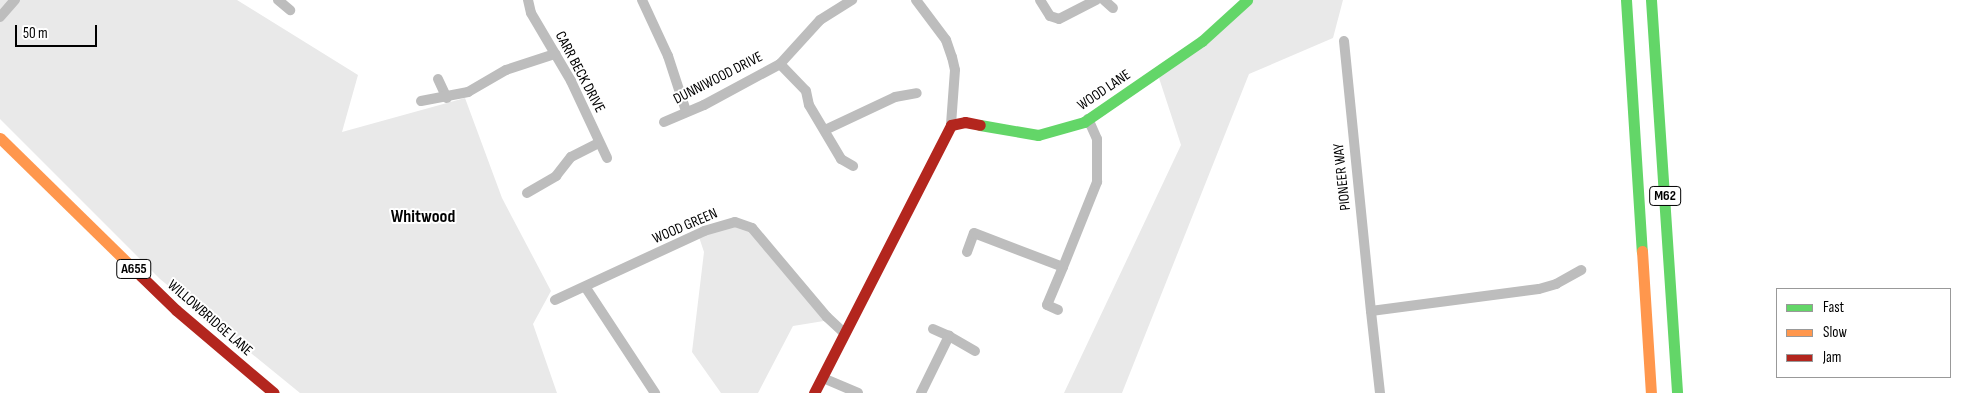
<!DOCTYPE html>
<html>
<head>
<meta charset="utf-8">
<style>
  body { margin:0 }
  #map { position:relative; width:1966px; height:393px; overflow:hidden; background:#fff; font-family:"Sofia Sans Condensed",sans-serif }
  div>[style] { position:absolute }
  .green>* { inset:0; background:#e9e9e9 }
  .street>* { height:10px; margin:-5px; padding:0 5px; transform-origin:5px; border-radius:5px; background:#bdbdbd }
  .fast>* { height:11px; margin:-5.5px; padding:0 5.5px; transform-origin:5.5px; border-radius:5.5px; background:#63d668 }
  .slow>* { height:11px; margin:-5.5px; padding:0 5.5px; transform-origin:5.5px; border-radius:5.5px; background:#ff974d }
  .jam>* { height:11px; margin:-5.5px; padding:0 5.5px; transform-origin:5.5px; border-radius:5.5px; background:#b3261e }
  span { translate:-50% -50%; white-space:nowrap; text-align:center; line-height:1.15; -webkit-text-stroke:4px #fff; paint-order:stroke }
  .shield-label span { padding:1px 4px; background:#fff; border:1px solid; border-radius:4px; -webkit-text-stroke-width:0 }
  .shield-label { font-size:14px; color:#000; font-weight:700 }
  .street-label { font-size:15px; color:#000 }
  .quarter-label { font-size:18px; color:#000; font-weight:700 }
  .legend { position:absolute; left:1776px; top:288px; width:175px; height:90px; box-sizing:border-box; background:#fff; border:1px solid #999; margin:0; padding:6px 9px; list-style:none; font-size:15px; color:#000 }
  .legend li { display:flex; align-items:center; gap:10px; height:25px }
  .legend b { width:25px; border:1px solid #999 }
  .scale { position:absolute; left:15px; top:25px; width:82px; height:22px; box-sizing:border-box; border:2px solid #000; border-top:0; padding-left:6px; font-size:15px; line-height:18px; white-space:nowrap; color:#000; -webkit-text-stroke:4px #fff; paint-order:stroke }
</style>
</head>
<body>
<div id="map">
  <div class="green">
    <i style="clip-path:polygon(0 0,237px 0,358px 75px,342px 132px,465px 98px,502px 198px,551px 291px,533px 324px,557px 393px,300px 393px,160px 279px,0 119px)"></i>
    <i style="clip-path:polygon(1243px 0,1343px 0,1333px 38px,1249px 74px,1122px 393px,1064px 393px,1181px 145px,1159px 78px)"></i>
    <i style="clip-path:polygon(743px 224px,830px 320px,793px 326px,758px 393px,721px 393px,692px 352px,704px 252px,698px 234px)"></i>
  </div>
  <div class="street">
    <i style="left:278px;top:0;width:16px;rotate:40deg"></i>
    <i style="left:528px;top:0;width:13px;rotate:77deg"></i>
    <i style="left:531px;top:13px;width:79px;rotate:59.5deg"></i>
    <i style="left:571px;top:81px;width:85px;rotate:64.9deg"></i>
    <i style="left:642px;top:0;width:62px;rotate:65.1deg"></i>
    <i style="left:668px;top:56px;width:58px;rotate:71.9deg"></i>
    <i style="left:916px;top:0;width:50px;rotate:53.1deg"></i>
    <i style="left:946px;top:40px;width:18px;rotate:71deg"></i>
    <i style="left:952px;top:57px;width:13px;rotate:77deg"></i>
    <i style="left:955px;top:70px;width:55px;rotate:94.2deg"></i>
    <i style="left:1040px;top:0;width:19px;rotate:58deg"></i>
    <i style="left:1050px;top:16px;width:9px;rotate:18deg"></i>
    <i style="left:1059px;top:19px;width:42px;rotate:-27.2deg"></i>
    <i style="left:1104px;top:0;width:12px;rotate:42deg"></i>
    <i style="left:0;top:17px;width:23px;rotate:-49deg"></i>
    <i style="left:1344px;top:41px;width:271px;rotate:84.3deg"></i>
    <i style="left:780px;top:64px;width:37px;rotate:46deg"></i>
    <i style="left:806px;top:91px;width:14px;rotate:78deg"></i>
    <i style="left:809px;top:105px;width:63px;rotate:59.3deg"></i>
    <i style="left:841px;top:159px;width:14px;rotate:30deg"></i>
    <i style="left:438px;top:79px;width:21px;rotate:65deg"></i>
    <i style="left:421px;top:101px;width:48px;rotate:-10.8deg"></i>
    <i style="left:468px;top:92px;width:44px;rotate:-30.1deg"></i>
    <i style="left:506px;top:70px;width:52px;rotate:-18.1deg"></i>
    <i style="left:664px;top:122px;width:43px;rotate:-23deg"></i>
    <i style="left:704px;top:105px;width:86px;rotate:-28.3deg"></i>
    <i style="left:780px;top:64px;width:59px;rotate:-47.7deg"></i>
    <i style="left:820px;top:20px;width:38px;rotate:-32deg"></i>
    <i style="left:825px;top:130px;width:77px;rotate:-25.2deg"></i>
    <i style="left:895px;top:97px;width:22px;rotate:-10deg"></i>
    <i style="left:527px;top:193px;width:34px;rotate:-30deg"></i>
    <i style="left:556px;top:176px;width:24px;rotate:-52deg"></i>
    <i style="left:571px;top:157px;width:31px;rotate:-27deg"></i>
    <i style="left:967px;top:252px;width:20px;rotate:-70deg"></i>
    <i style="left:974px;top:233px;width:95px;rotate:20.9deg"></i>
    <i style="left:1063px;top:267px;width:41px;rotate:112.8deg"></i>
    <i style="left:1047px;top:305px;width:12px;rotate:24deg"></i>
    <i style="left:1063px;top:267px;width:92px;rotate:-68.2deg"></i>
    <i style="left:1097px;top:182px;width:43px;rotate:-90deg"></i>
    <i style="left:1097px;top:139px;width:22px;rotate:-114deg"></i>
    <i style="left:586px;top:288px;width:126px;rotate:56.7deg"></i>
    <i style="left:555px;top:300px;width:164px;rotate:-24.8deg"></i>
    <i style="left:704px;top:231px;width:32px;rotate:-16deg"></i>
    <i style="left:735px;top:222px;width:18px;rotate:19deg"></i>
    <i style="left:752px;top:228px;width:116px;rotate:49.9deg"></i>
    <i style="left:827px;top:317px;width:23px;rotate:43deg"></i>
    <i style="left:933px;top:329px;width:17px;rotate:24deg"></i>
    <i style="left:823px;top:378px;width:38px;rotate:23deg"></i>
    <i style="left:921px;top:393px;width:64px;rotate:-63.8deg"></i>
    <i style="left:949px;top:336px;width:30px;rotate:30deg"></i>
    <i style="left:1380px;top:393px;width:82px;rotate:-96.3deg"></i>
    <i style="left:1371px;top:311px;width:169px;rotate:-7.5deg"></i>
    <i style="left:1539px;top:289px;width:18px;rotate:-16deg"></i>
    <i style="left:1556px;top:284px;width:29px;rotate:-29deg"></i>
  </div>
  <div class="fast">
    <i style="left:1626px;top:0;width:252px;rotate:86.4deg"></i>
    <i style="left:1651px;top:0;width:394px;rotate:86.2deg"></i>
    <i style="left:980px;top:125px;width:59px;rotate:9.8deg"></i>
    <i style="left:1038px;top:135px;width:48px;rotate:-15.8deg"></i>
    <i style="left:1084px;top:122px;width:143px;rotate:-34.5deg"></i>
    <i style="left:1202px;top:41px;width:61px;rotate:-42.3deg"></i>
  </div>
  <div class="slow">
    <i style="left:0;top:138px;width:197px;rotate:44.4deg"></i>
    <i style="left:1642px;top:251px;width:142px;rotate:86.4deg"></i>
  </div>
  <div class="jam">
    <i style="left:141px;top:276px;width:49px;rotate:44.2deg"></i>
    <i style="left:176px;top:310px;width:128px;rotate:40.3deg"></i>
    <i style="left:814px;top:393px;width:301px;rotate:-62.9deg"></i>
    <i style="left:951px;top:125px;width:14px;rotate:-12deg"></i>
    <i style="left:965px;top:122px;width:15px;rotate:11deg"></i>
  </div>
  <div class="shield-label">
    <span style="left:1665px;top:196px">M62</span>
    <span style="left:134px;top:269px">A655</span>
  </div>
  <div class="street-label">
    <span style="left:580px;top:72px;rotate:62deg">CARR BECK DRIVE</span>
    <span style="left:718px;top:78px;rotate:-27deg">DUNNIWOOD DRIVE</span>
    <span style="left:1104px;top:90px;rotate:-34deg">WOOD LANE</span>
    <span style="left:1342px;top:177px;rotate:-96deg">PIONEER WAY</span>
    <span style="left:685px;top:226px;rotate:-23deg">WOOD GREEN</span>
    <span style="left:210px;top:318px;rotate:41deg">WILLOWBRIDGE LANE</span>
  </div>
  <div class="quarter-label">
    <span style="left:423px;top:217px">Whitwood</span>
  </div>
  <ul class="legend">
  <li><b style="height:6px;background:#63d668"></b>Fast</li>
  <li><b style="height:6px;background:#ff974d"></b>Slow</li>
  <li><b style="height:6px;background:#b3261e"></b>Jam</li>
  </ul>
  <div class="scale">50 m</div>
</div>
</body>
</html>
